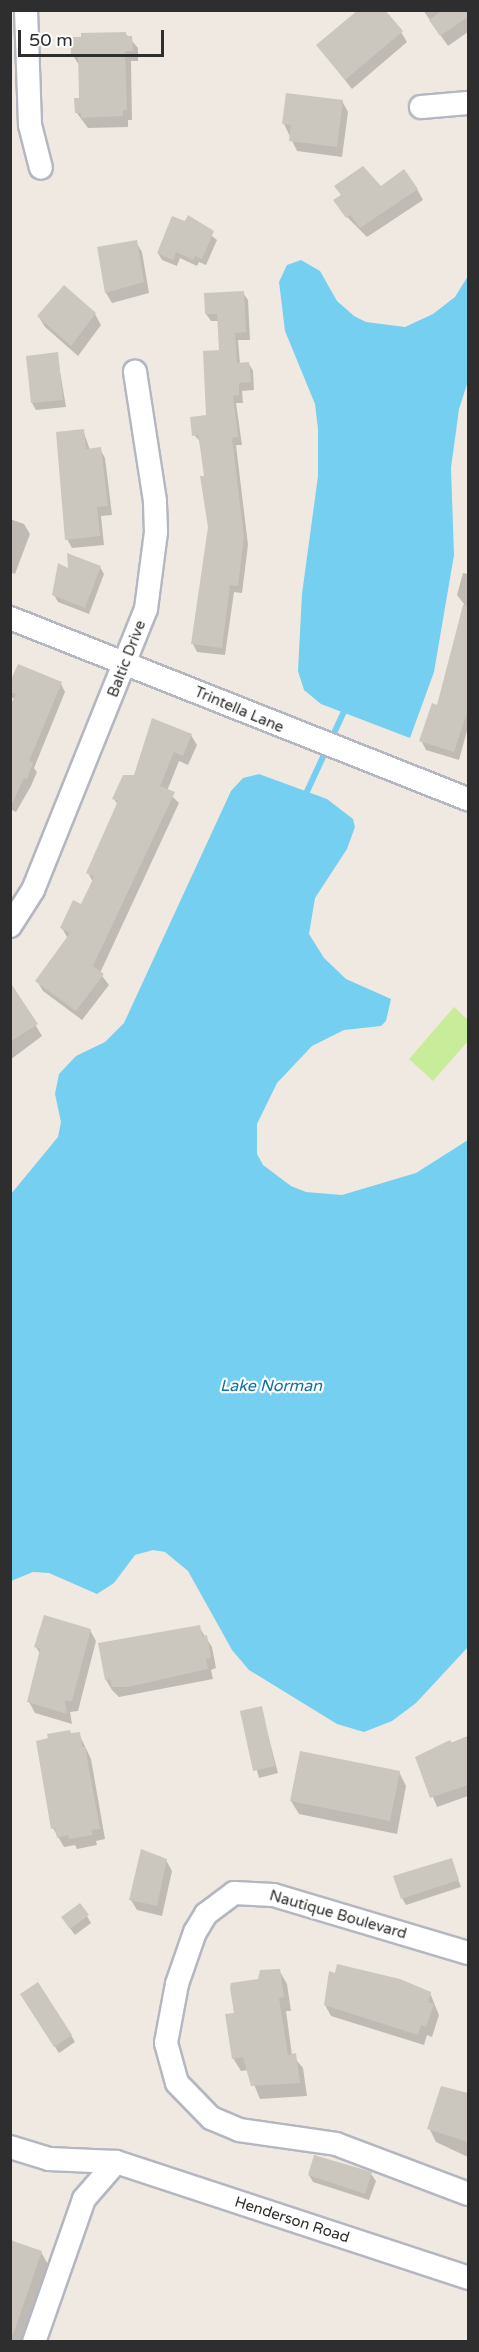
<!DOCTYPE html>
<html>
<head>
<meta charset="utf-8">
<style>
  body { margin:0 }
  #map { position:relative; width:479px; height:2352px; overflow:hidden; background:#efe9e1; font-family:"Varela Round",sans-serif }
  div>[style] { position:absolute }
  .pitch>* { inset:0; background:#c9ec9a }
  .water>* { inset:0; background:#75cff0 }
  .shadow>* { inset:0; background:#0003 }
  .stream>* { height:6px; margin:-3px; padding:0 3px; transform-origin:3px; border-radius:3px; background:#75cff0 }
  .building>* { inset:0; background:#cbc7bf }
  .roads { filter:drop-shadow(2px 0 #b4b7c1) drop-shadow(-2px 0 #b4b7c1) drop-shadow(0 2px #b4b7c1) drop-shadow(0 -2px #b4b7c1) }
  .minor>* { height:22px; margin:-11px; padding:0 11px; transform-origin:11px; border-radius:11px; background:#fff }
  span { translate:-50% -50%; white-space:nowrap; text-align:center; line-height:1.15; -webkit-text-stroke:4.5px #fff; paint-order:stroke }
  .street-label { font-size:15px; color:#2e2e2e }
  .water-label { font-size:16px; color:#0d6fa3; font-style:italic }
  .frame { position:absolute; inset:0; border:12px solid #2e2e2e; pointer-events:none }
  .scale { position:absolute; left:18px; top:30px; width:146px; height:27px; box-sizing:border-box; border:3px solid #2e2e2e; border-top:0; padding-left:8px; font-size:18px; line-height:21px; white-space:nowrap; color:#2e2e2e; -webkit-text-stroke:4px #fff; paint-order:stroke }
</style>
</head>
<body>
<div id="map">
  <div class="pitch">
    <i style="clip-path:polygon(454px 1007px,468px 1020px,468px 1041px,433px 1081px,409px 1059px)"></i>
  </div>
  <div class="water">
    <i style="clip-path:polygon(301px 260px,320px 271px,337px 301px,354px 316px,366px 322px,405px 327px,433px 314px,455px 297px,468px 276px,468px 381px,459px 409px,451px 468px,454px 555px,434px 672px,410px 738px,321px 704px,304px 690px,298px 671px,302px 594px,318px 476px,318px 429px,315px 404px,285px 331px,279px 282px,287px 265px)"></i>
    <i style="clip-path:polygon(259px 774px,327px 799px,353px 819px,355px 827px,347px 849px,315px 898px,309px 934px,324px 958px,346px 979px,391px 999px,386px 1021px,381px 1026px,344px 1030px,312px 1046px,277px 1083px,257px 1124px,257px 1154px,263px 1165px,291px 1186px,306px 1192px,342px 1195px,416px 1173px,468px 1140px,468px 1647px,416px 1703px,392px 1721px,364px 1732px,337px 1724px,249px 1670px,232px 1650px,188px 1571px,165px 1552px,153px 1550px,135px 1555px,114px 1583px,97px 1594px,49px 1573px,33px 1572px,11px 1581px,11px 1194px,58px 1137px,61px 1122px,55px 1094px,59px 1074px,76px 1056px,105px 1042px,124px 1023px,231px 791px,243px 778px)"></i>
  </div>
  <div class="shadow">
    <i style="clip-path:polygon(423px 10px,468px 10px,468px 32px,448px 46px)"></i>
    <i style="clip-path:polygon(401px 32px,407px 42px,352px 89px,318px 46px)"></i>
    <i style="clip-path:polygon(125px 33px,138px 48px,138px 61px,131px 61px,132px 120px,128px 120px,128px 127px,88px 128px,76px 112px,81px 99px,79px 65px,72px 54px)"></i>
    <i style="clip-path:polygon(342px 101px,348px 112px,342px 157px,297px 151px,284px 124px)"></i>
    <i style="clip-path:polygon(380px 188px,417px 189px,423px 200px,367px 237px,341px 211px)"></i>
    <i style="clip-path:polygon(188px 217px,217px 240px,206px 265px,199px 262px,197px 266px,180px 258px,177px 266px,162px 260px,158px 253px)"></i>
    <i style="clip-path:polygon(136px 242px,142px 252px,149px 293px,112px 303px,106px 293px)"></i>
    <i style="clip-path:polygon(243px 293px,248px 300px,250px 340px,238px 340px,240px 364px,249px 364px,253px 371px,254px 390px,242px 391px,243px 403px,236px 403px,242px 445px,236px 445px,248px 545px,242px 593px,234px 592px,225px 655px,197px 652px,193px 644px,210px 527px,201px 442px,194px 435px,208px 416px,220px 351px,219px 321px,211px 321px,206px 314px)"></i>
    <i style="clip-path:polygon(95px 314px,101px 325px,78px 356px,45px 327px,39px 317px)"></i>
    <i style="clip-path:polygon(57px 354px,66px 407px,36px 410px,32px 403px)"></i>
    <i style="clip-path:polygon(83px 430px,90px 450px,100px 449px,105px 458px,112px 515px,101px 516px,104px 545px,72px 548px,67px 539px)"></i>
    <i style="clip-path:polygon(10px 519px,24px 524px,30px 534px,15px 574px,10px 572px)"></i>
    <i style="clip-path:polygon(59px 565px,70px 570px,100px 567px,104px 574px,89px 614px,58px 602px,54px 595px)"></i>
    <i style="clip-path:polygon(463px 573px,468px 574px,468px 727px,459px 760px,426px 750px,421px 740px,438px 707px,460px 622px,464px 604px,457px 595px)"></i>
    <i style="clip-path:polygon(10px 677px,61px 684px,65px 692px,34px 768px,37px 772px,31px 786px,16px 812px,10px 809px,10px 724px,15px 699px,10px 697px)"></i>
    <i style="clip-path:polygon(191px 735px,197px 745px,188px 765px,179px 761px,167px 791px,179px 803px,100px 973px,109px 985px,82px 1020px,43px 991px,37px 981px,68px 939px,62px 928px,82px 906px,93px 882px,88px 873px,118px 805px,114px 799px,135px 776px)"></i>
    <i style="clip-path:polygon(17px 994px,42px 1036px,10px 1060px,10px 998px)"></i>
    <i style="clip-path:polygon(199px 1627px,212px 1647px,216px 1668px,211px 1670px,213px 1679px,119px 1697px,112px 1690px,106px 1680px)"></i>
    <i style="clip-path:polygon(90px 1630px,96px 1641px,78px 1711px,70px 1712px,72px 1724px,35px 1713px,29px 1702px,40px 1654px,36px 1647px)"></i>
    <i style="clip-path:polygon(261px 1708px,278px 1773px,259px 1778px,242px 1712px)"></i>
    <i style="clip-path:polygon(79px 1734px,91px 1759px,105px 1839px,96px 1841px,97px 1845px,77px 1849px,75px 1845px,64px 1847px,53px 1828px,71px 1735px)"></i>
    <i style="clip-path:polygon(468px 1736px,468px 1796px,437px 1807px,417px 1757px)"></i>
    <i style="clip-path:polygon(399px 1772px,406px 1786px,397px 1834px,299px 1814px,291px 1801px)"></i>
    <i style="clip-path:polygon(142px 1850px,166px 1860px,172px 1871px,162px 1916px,137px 1910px,131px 1900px)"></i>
    <i style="clip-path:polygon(451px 1860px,461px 1887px,406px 1905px,402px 1898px)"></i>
    <i style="clip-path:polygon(87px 1916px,91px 1923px,75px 1935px,67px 1924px)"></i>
    <i style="clip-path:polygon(279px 1970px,287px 1984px,291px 2011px,286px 2011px,292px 2055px,303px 2068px,307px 2096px,260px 2099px,248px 2070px,241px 2071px,233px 2058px,236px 2014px,260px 1980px)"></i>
    <i style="clip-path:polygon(430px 1993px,439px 2015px,432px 2037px,427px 2035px,424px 2045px,331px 2016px,325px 2005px)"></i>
    <i style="clip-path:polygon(26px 2002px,71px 2035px,75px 2042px,59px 2053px)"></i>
    <i style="clip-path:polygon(442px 2088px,468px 2095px,468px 2157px,436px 2142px,429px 2128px)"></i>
    <i style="clip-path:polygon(371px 2174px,376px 2181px,369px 2200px,313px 2182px,309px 2175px)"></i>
    <i style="clip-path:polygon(10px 2242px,41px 2252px,49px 2266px,22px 2342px,10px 2342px)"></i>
  </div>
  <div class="stream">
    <i style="left:304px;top:798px;width:100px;rotate:-65.2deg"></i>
  </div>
  <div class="building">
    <i style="clip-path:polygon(358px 10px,385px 10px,403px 31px,345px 80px,316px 45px)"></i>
    <i style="clip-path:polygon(443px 10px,468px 10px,468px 17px,440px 36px,429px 20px)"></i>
    <i style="clip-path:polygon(126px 32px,126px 36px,132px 36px,133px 51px,125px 51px,127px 110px,123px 110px,123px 116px,81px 118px,81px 113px,75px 113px,74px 98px,79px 98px,78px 54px,71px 55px,70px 37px,81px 37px,81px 33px)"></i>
    <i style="clip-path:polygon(286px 93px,343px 100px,337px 147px,289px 141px,291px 125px,282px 124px)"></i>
    <i style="clip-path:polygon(363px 166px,381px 186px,404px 169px,418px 189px,360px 228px,350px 215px,346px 218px,333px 200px,341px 195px,334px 186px)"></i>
    <i style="clip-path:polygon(188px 215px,214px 231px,202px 259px,195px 256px,193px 260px,176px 252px,173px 260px,157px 253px,172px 216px,185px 221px)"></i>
    <i style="clip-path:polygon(137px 240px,144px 282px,105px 293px,97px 247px)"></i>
    <i style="clip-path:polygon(64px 285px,96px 313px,71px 346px,37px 316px)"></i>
    <i style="clip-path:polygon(244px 291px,246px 332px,235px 333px,237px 363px,249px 362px,251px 382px,239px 383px,239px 395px,233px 396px,238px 437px,232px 438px,244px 537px,238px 586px,230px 585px,222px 648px,191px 644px,208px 527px,200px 476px,204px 476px,200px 447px,198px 435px,192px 436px,190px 417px,206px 415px,203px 351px,219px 350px,217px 314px,205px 314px,204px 293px)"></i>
    <i style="clip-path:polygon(58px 352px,63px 400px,31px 403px,26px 356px)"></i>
    <i style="clip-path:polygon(84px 429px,86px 449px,101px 447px,108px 506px,97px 507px,100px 536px,65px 540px,56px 432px)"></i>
    <i style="clip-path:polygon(67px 553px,101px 566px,85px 608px,52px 595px,58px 563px,68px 568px)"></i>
    <i style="clip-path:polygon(463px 605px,468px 606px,468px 709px,454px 752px,419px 741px,432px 703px,437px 705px)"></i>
    <i style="clip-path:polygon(18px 664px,62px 682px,29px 761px,33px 763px,27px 779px,24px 778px,10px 808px,10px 706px,16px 694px,10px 692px,10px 682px)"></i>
    <i style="clip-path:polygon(152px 718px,192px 734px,183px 756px,174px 752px,160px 786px,175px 792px,93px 966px,104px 974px,76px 1011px,35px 981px,70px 933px,60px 928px,73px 900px,81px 904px,94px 877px,86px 873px,118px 801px,112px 799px,123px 775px,134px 775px)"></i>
    <i style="clip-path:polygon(10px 982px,38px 1024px,10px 1042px)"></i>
    <i style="clip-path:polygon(44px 1615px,91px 1629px,72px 1701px,65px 1701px,67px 1714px,27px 1702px,40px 1649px,34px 1647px)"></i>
    <i style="clip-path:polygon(200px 1625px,202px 1636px,207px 1635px,211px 1658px,206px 1659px,208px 1669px,128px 1687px,112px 1687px,110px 1679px,105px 1680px,98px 1643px)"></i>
    <i style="clip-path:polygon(262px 1706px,275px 1766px,253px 1771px,240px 1711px)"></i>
    <i style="clip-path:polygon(70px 1730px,71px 1733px,80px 1732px,82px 1747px,85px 1747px,100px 1829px,91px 1830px,93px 1835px,69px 1839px,68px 1835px,57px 1838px,55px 1828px,51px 1829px,36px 1741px,48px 1738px,47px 1734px)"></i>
    <i style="clip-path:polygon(468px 1737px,468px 1785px,430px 1798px,415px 1757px,450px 1740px,452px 1743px)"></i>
    <i style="clip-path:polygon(300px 1751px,400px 1771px,390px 1821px,290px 1801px)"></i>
    <i style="clip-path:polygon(141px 1849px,167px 1859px,157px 1906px,129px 1900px)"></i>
    <i style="clip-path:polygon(452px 1858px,459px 1880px,401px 1899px,393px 1876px)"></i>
    <i style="clip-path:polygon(80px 1903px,89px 1915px,70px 1929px,61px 1917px)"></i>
    <i style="clip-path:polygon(337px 1964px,400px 1979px,431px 1992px,428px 2002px,434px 2004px,426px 2027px,421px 2025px,418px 2035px,324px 2005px,329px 1971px,335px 1973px)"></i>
    <i style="clip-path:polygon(280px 1969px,284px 1997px,279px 1998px,288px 2055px,296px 2053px,300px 2083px,251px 2086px,243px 2057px,232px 2059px,225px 2014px,234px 2013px,230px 1988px,231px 1983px,258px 1979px,260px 1970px)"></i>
    <i style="clip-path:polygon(38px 1982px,72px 2035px,54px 2047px,20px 1994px)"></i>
    <i style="clip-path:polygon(441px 2086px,468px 2093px,468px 2142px,427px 2129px)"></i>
    <i style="clip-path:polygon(314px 2155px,372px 2172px,365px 2194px,308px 2175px)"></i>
    <i style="clip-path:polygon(10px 2240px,42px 2251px,13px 2335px,10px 2334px)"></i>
  </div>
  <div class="roads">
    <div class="minor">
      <i style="left:26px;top:10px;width:115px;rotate:88deg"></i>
      <i style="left:30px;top:125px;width:44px;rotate:75.7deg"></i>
      <i style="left:421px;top:107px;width:47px;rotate:-4.9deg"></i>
      <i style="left:10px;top:618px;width:492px;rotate:21.6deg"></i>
      <i style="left:10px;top:926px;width:43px;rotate:-57.4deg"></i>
      <i style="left:33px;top:890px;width:303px;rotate:-68.1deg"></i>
      <i style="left:146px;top:609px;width:78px;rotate:-82.6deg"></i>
      <i style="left:156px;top:532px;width:31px;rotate:-92deg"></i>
      <i style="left:155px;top:501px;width:131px;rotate:-98.8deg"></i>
      <i style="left:468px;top:1953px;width:203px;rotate:-163.4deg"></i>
      <i style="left:273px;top:1895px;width:39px;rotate:-177deg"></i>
      <i style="left:234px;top:1893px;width:35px;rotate:143deg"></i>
      <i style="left:206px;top:1914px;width:21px;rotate:121deg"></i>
      <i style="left:195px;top:1932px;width:55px;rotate:109.1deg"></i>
      <i style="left:177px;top:1984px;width:60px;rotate:100.6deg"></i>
      <i style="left:166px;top:2043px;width:41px;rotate:74.6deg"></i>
      <i style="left:177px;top:2083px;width:49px;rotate:45.8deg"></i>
      <i style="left:211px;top:2118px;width:30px;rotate:23deg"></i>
      <i style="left:239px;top:2130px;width:98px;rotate:8.2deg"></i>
      <i style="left:336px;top:2144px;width:141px;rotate:20.7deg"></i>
      <i style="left:10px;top:2147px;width:41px;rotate:17.1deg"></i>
      <i style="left:49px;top:2159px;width:67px;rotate:2.6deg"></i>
      <i style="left:116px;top:2162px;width:371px;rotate:18.2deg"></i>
      <i style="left:34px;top:2342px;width:151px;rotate:-70.7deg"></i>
      <i style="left:84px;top:2199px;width:49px;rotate:-49.1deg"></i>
    </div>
  </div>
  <div class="street-label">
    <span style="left:127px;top:659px;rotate:-69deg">Baltic Drive</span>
    <span style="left:239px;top:710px;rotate:23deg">Trintella Lane</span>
    <span style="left:338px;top:1915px;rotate:16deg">Nautique Boulevard</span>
    <span style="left:292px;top:2220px;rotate:18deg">Henderson Road</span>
  </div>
  <div class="water-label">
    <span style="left:271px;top:1386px">Lake Norman</span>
  </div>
  <div class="frame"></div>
  <div class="scale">50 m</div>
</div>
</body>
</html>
